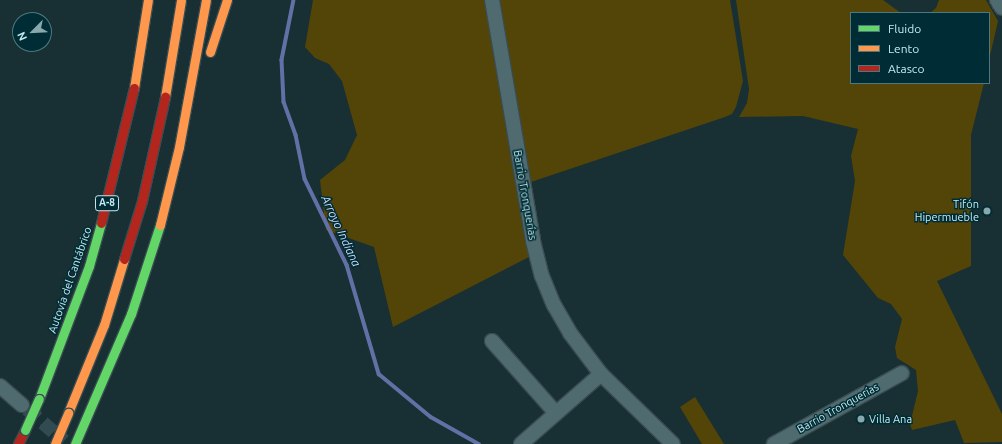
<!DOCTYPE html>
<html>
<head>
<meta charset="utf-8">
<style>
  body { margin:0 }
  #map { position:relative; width:1002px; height:444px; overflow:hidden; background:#182f33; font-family:Ubuntu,sans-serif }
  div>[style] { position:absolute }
  .green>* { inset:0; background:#534507 }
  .stream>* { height:3.5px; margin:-1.75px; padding:0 1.75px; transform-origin:1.75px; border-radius:1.75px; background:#6171a6 }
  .street-tunnel>* { height:14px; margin-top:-7px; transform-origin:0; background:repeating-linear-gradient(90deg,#324b50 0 14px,transparent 0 21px) }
  .roads { filter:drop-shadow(1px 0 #394d51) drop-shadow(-1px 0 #394d51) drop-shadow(0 1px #394d51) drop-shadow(0 -1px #394d51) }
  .street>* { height:14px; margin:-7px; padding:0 7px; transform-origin:7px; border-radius:7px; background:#506b70 }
  .fast>* { height:9px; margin:-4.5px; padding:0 4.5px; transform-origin:4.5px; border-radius:4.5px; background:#63d668 }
  .slow>* { height:9px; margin:-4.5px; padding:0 4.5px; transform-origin:4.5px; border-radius:4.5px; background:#ff974d }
  .jam>* { height:9px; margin:-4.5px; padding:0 4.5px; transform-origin:4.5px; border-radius:4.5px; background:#b3261e }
  .bridges { filter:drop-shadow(1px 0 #394d51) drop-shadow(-1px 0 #394d51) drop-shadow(0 1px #394d51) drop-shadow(0 -1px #394d51) }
  .fast-bridge>* { height:9px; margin:-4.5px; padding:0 4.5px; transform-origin:4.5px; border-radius:4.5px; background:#63d668 }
  .slow-bridge>* { height:9px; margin:-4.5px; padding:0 4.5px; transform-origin:4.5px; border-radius:4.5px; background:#ff974d }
  .dots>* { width:11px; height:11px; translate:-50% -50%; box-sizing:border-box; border:2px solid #002d35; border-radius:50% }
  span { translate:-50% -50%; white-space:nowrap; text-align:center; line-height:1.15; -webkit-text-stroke:3px #002d35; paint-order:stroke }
  .shield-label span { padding:1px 3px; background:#002d35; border:1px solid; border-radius:3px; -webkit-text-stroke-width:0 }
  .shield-label { font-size:10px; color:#c4e9f1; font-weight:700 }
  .street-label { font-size:11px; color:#c4e9f1 }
  .poi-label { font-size:11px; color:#c4e9f1 }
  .right { translate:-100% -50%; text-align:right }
  .left { translate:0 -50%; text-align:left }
  .water-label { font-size:12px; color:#ced8fa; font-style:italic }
  .legend { position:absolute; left:850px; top:12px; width:140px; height:72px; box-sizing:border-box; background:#002d35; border:1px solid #4e7880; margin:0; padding:5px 7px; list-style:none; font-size:12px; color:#c4e9f1 }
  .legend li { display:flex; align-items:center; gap:8px; height:20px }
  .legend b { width:20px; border:1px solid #4e7880 }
  .north { position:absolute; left:12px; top:12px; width:40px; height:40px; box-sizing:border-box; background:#002d35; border:1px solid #4e7880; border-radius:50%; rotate:246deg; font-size:11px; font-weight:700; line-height:16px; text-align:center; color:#c4e9f1 }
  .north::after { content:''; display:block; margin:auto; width:14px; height:18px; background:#88a8ae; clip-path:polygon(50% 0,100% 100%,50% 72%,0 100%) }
</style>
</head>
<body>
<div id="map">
  <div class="green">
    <i style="clip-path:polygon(313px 0,487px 0,529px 257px,393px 327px,374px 247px,326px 230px,320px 180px,345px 160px,357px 135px,342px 81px,329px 64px,315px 58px,305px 47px)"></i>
    <i style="clip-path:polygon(498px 0,730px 0,743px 81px,736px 107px,732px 114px,725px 117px,528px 183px)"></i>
    <i style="clip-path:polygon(736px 0,883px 0,901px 13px,851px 13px,851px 83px,984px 83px,971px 135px,971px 266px,937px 281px,1002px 414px,1002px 442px,964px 443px,955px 420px,912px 430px,910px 424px,918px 391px,916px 370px,897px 358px,895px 347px,902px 319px,891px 304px,878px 298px,843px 255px,855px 181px,851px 156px,858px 129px,803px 116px,739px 117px,747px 103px,749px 89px)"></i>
    <i style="clip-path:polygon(939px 0,986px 0,998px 21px,989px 60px,989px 13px,930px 13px,936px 8px)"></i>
    <i style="clip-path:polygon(695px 397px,724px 444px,702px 444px,680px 407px)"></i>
  </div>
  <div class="stream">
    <i style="left:294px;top:0;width:61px;rotate:101.3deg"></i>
    <i style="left:282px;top:60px;width:42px;rotate:87.3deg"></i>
    <i style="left:284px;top:102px;width:35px;rotate:70deg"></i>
    <i style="left:296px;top:135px;width:45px;rotate:78.4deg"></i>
    <i style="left:305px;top:179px;width:96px;rotate:64deg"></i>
    <i style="left:347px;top:265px;width:114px;rotate:73.6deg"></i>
    <i style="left:379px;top:374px;width:67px;rotate:39.6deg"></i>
    <i style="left:431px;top:417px;width:55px;rotate:29.4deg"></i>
  </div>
  <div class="street-tunnel">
    <i style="left:27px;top:409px;width:49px;rotate:40.9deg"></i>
  </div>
  <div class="roads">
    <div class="street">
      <i style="left:492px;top:0;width:244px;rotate:80.3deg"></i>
      <i style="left:533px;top:241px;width:36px;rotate:76deg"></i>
      <i style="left:542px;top:276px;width:31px;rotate:68deg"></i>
      <i style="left:554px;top:305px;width:32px;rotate:60deg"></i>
      <i style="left:570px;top:333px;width:51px;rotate:52.9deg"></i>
      <i style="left:601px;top:374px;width:100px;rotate:44.2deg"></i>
      <i style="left:997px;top:0;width:9px;rotate:58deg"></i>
      <i style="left:492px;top:341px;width:96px;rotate:48.4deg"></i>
      <i style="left:0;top:386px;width:29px;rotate:41deg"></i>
      <i style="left:521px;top:444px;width:106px;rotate:-41.2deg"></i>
      <i style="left:774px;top:444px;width:146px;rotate:-29deg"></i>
    </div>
    <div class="fast">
      <i style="left:39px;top:399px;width:142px;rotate:-69.4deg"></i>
      <i style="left:89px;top:266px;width:45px;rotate:-74.4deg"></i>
      <i style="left:75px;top:444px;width:142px;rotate:-66.7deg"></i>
      <i style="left:131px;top:314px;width:94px;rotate:-72deg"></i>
    </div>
    <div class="slow">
      <i style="left:210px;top:52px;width:55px;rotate:-71.9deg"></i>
      <i style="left:134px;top:88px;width:89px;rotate:-81deg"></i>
      <i style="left:165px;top:97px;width:98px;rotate:-80.6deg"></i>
      <i style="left:160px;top:225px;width:80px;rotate:-76.3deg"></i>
      <i style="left:179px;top:147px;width:149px;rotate:-79.6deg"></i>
      <i style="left:68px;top:413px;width:95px;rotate:-67.8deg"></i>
      <i style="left:104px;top:325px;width:69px;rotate:-73.1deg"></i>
    </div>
    <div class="jam">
      <i style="left:101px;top:223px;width:139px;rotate:-76.3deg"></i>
      <i style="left:124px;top:259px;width:61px;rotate:-72.8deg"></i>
      <i style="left:142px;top:201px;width:107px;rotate:-77.5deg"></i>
      <i style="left:18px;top:444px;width:16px;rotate:-63deg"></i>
    </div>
  </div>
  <div class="bridges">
    <div class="fast-bridge">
      <i style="left:25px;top:430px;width:34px;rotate:-66deg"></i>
    </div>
    <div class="slow-bridge">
      <i style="left:55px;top:444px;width:34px;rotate:-67deg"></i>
    </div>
  </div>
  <div class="dots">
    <i style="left:987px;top:211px;background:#88a8ae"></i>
    <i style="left:861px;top:419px;background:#88a8ae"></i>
  </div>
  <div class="shield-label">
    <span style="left:107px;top:203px">A-8</span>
  </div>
  <div class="street-label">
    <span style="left:525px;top:195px;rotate:80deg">Barrio Tronquerías</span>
    <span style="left:70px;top:280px;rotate:-71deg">Autovía del Cantábrico</span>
    <span style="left:838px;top:408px;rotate:-29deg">Barrio Tronquerías</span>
  </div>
  <div class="poi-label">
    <span class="right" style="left:979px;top:211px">Tifón<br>Hipermueble</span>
    <span class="left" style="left:869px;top:419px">Villa Ana</span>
  </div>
  <div class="water-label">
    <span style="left:341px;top:231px;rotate:65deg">Arroyo Indiana</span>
  </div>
  <ul class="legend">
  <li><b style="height:5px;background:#63d668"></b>Fluido</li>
  <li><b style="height:5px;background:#ff974d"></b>Lento</li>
  <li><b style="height:5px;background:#b3261e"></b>Atasco</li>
  </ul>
  <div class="north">N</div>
</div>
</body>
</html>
